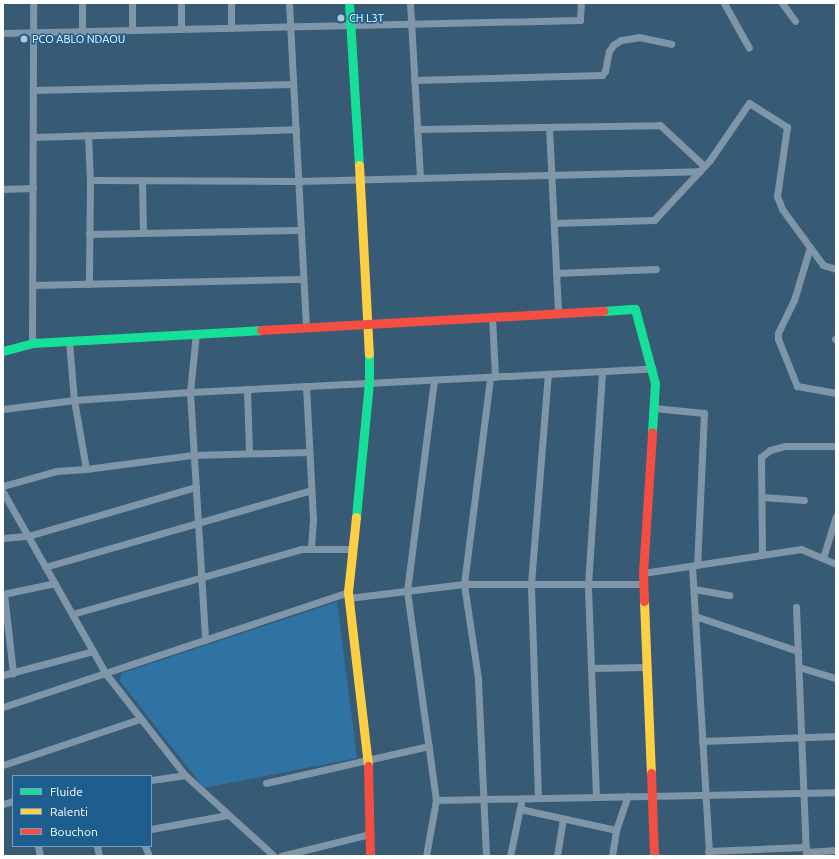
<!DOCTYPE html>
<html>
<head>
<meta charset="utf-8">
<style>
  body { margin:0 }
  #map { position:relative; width:839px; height:859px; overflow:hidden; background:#375a75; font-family:Ubuntu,sans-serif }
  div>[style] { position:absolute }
  .green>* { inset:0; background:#2e73a4 }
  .street>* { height:7px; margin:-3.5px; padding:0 3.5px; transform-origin:3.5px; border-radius:3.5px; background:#7e96a8 }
  .fast>* { height:9px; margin:-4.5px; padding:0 4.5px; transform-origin:4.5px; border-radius:4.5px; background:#16e098 }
  .slow>* { height:9px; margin:-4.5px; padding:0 4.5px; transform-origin:4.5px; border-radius:4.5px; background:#ffcf43 }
  .jam>* { height:9px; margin:-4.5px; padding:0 4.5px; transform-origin:4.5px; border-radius:4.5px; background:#f24e42 }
  .dots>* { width:11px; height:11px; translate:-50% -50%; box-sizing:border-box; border:2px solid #1d5e8f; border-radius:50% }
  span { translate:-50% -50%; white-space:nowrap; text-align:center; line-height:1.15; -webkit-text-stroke:3px #1d5e8f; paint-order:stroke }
  .poi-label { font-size:11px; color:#fff }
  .left { translate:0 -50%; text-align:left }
  .frame { position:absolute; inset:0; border:4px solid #fff; pointer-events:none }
  .legend { position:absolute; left:12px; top:775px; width:140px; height:72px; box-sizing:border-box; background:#1d5e8f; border:1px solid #779ebc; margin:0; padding:5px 7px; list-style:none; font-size:12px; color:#fff }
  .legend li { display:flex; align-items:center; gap:8px; height:20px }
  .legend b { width:20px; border:1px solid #779ebc }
</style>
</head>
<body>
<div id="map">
  <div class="green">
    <i style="clip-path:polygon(337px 602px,357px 758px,204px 788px,120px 681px,122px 673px)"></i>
  </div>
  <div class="street">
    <i style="left:82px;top:3px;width:28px;rotate:90deg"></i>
    <i style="left:132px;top:3px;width:27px;rotate:90deg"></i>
    <i style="left:181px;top:3px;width:26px;rotate:90deg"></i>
    <i style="left:231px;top:3px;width:25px;rotate:90deg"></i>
    <i style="left:289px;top:3px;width:324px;rotate:87deg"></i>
    <i style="left:410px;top:3px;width:175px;rotate:86.7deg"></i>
    <i style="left:724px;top:3px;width:51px;rotate:60.9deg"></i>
    <i style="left:782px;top:3px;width:22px;rotate:54deg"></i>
    <i style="left:3px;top:33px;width:577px;rotate:-1.29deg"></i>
    <i style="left:580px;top:20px;width:17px;rotate:-87deg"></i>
    <i style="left:414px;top:80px;width:188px;rotate:-1.5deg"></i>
    <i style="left:602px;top:75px;width:5px;rotate:-53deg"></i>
    <i style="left:605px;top:71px;width:20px;rotate:-79deg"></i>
    <i style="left:609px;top:51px;width:7px;rotate:-56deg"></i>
    <i style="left:613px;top:45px;width:9px;rotate:-32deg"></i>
    <i style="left:621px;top:40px;width:18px;rotate:-9deg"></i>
    <i style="left:639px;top:37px;width:33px;rotate:12deg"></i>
    <i style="left:33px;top:90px;width:260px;rotate:-1.3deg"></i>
    <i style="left:549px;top:127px;width:186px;rotate:87.2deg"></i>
    <i style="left:417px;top:129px;width:243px;rotate:-0.9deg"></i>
    <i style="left:660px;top:125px;width:60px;rotate:43deg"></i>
    <i style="left:88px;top:135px;width:45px;rotate:87.5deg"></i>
    <i style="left:90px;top:180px;width:104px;rotate:90.6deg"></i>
    <i style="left:33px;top:137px;width:263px;rotate:-1.7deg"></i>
    <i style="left:90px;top:180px;width:208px;rotate:0.3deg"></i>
    <i style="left:298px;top:181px;width:402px;rotate:-1.4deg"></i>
    <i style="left:142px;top:180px;width:53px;rotate:88.9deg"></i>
    <i style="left:3px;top:189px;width:30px;rotate:-2deg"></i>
    <i style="left:554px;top:223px;width:100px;rotate:-1.7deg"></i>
    <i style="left:654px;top:220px;width:82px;rotate:-47deg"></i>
    <i style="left:710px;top:160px;width:69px;rotate:-55.6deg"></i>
    <i style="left:749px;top:103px;width:45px;rotate:32.3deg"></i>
    <i style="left:787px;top:127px;width:70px;rotate:98.2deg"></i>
    <i style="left:777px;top:196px;width:14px;rotate:69deg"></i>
    <i style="left:782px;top:209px;width:69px;rotate:53.8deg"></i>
    <i style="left:823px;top:265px;width:14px;rotate:17deg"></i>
    <i style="left:89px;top:234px;width:212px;rotate:-1.1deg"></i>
    <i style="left:810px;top:247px;width:55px;rotate:106.8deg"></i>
    <i style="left:794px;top:300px;width:37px;rotate:116deg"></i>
    <i style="left:778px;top:333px;width:6px;rotate:90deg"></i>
    <i style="left:778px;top:339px;width:51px;rotate:68deg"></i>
    <i style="left:797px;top:386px;width:40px;rotate:10deg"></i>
    <i style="left:556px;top:273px;width:100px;rotate:-2.3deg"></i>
    <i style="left:33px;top:285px;width:270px;rotate:-1.3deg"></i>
    <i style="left:492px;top:317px;width:60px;rotate:87.1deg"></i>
    <i style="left:196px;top:333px;width:59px;rotate:95.8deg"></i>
    <i style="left:190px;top:392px;width:248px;rotate:86.5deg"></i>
    <i style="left:835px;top:339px;width:1px;rotate:-45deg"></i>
    <i style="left:69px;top:341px;width:59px;rotate:85.2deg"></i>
    <i style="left:74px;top:400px;width:70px;rotate:80.1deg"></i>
    <i style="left:32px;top:343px;width:340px;rotate:-89.8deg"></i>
    <i style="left:306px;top:386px;width:133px;rotate:87deg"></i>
    <i style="left:313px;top:519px;width:30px;rotate:94deg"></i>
    <i style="left:247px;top:389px;width:64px;rotate:88.2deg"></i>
    <i style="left:654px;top:408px;width:50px;rotate:5.7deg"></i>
    <i style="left:704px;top:413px;width:152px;rotate:92.6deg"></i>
    <i style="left:3px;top:409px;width:72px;rotate:-7.2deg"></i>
    <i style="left:74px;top:400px;width:116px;rotate:-3.9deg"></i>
    <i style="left:190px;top:392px;width:463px;rotate:-2.9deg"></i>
    <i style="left:3px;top:486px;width:55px;rotate:-15.8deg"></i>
    <i style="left:56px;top:471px;width:30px;rotate:-4deg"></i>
    <i style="left:86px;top:469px;width:108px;rotate:-7.5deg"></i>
    <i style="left:193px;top:455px;width:116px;rotate:-1.5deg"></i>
    <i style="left:3px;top:492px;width:209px;rotate:60.5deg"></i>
    <i style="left:106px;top:674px;width:128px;rotate:52deg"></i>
    <i style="left:185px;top:775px;width:120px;rotate:42.3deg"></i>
    <i style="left:762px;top:497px;width:42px;rotate:4.1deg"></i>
    <i style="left:3px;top:538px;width:25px;rotate:-5deg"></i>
    <i style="left:28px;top:536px;width:175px;rotate:-16.3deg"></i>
    <i style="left:762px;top:555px;width:98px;rotate:-90.6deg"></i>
    <i style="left:761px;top:457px;width:11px;rotate:-38deg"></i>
    <i style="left:770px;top:450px;width:16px;rotate:-15deg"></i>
    <i style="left:785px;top:446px;width:51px"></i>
    <i style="left:823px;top:558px;width:44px;rotate:-72.8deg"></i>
    <i style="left:692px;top:566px;width:290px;rotate:86.6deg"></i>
    <i style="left:45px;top:567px;width:277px;rotate:-16.1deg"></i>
    <i style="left:643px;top:573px;width:160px;rotate:-8.6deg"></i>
    <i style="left:801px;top:549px;width:38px;rotate:23deg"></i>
    <i style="left:694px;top:589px;width:36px;rotate:10deg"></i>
    <i style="left:3px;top:594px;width:53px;rotate:-11.9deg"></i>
    <i style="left:4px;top:594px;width:80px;rotate:83.5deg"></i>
    <i style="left:348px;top:598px;width:117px;rotate:-6.9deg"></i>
    <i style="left:464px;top:584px;width:179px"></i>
    <i style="left:796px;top:607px;width:249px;rotate:87.7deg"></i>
    <i style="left:72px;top:614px;width:238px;rotate:-15.8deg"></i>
    <i style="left:301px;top:549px;width:51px"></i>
    <i style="left:695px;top:616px;width:109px;rotate:18.8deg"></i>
    <i style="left:799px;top:667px;width:39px;rotate:17deg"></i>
    <i style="left:591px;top:668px;width:55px;rotate:-1deg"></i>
    <i style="left:3px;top:675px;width:93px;rotate:-14.9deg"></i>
    <i style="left:3px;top:707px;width:364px;rotate:-18.4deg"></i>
    <i style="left:702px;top:741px;width:134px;rotate:-2.1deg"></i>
    <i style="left:3px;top:765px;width:145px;rotate:-18.6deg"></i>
    <i style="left:151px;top:780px;width:34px;rotate:-8deg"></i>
    <i style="left:266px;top:783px;width:167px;rotate:-12.8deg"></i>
    <i style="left:596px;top:797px;width:213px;rotate:-92.2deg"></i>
    <i style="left:588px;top:584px;width:212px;rotate:-86.2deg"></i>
    <i style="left:538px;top:798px;width:214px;rotate:-91.9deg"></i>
    <i style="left:531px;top:584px;width:211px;rotate:-85.4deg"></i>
    <i style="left:436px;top:800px;width:400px;rotate:-1.1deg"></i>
    <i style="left:3px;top:804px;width:10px;rotate:-17deg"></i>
    <i style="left:520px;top:809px;width:98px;rotate:12.3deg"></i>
    <i style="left:151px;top:829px;width:78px;rotate:-10.3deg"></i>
    <i style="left:38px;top:846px;width:10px;rotate:79deg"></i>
    <i style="left:97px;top:846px;width:10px;rotate:79deg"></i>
    <i style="left:145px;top:846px;width:11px;rotate:68deg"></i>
    <i style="left:708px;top:851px;width:98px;rotate:-2.3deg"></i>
    <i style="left:806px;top:852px;width:30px;rotate:-4deg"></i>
    <i style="left:281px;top:856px;width:92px;rotate:-13.9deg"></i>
    <i style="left:426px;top:856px;width:57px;rotate:-79.9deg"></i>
    <i style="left:436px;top:800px;width:211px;rotate:-97.9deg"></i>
    <i style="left:407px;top:591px;width:213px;rotate:-82.7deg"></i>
    <i style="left:486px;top:856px;width:178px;rotate:-92.6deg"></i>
    <i style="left:478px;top:678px;width:95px;rotate:-98.5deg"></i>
    <i style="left:464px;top:584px;width:209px;rotate:-82.8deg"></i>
    <i style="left:510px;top:856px;width:59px;rotate:-78.3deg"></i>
    <i style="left:557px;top:856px;width:38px;rotate:-81deg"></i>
    <i style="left:612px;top:856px;width:26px;rotate:-81deg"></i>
    <i style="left:616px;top:830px;width:36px;rotate:-71deg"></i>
  </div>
  <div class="fast">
    <i style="left:349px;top:3px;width:162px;rotate:86.5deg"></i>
    <i style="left:603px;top:311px;width:32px;rotate:-4deg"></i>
    <i style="left:635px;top:309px;width:77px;rotate:74.9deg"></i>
    <i style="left:655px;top:383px;width:49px;rotate:93.5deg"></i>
    <i style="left:3px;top:351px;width:30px;rotate:-15deg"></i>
    <i style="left:32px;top:343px;width:229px;rotate:-3.2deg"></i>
    <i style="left:356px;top:517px;width:135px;rotate:-84.5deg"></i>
    <i style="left:369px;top:383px;width:29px;rotate:-90deg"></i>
  </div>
  <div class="slow">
    <i style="left:359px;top:165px;width:189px;rotate:87deg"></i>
    <i style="left:356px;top:517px;width:75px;rotate:96.1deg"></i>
    <i style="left:348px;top:592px;width:175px;rotate:83.4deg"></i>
    <i style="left:644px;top:601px;width:172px;rotate:87.7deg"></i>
  </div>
  <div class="jam">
    <i style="left:261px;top:330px;width:343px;rotate:-3.2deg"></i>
    <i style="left:644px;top:601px;width:28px;rotate:-92deg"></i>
    <i style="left:643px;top:573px;width:141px;rotate:-86.3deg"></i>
    <i style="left:368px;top:766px;width:90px;rotate:88.7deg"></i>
    <i style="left:651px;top:773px;width:83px;rotate:87.9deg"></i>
  </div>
  <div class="dots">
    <i style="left:341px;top:18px;background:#b9c5cf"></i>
    <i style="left:24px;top:39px;background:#b9c5cf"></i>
  </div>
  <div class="poi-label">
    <span class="left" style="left:349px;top:18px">CH L3T</span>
    <span class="left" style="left:32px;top:39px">PCO ABLO NDAOU</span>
  </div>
  <div class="frame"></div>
  <ul class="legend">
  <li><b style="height:5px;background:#16e098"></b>Fluide</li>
  <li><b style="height:5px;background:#ffcf43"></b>Ralenti</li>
  <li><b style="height:5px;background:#f24e42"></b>Bouchon</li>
  </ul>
</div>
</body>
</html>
